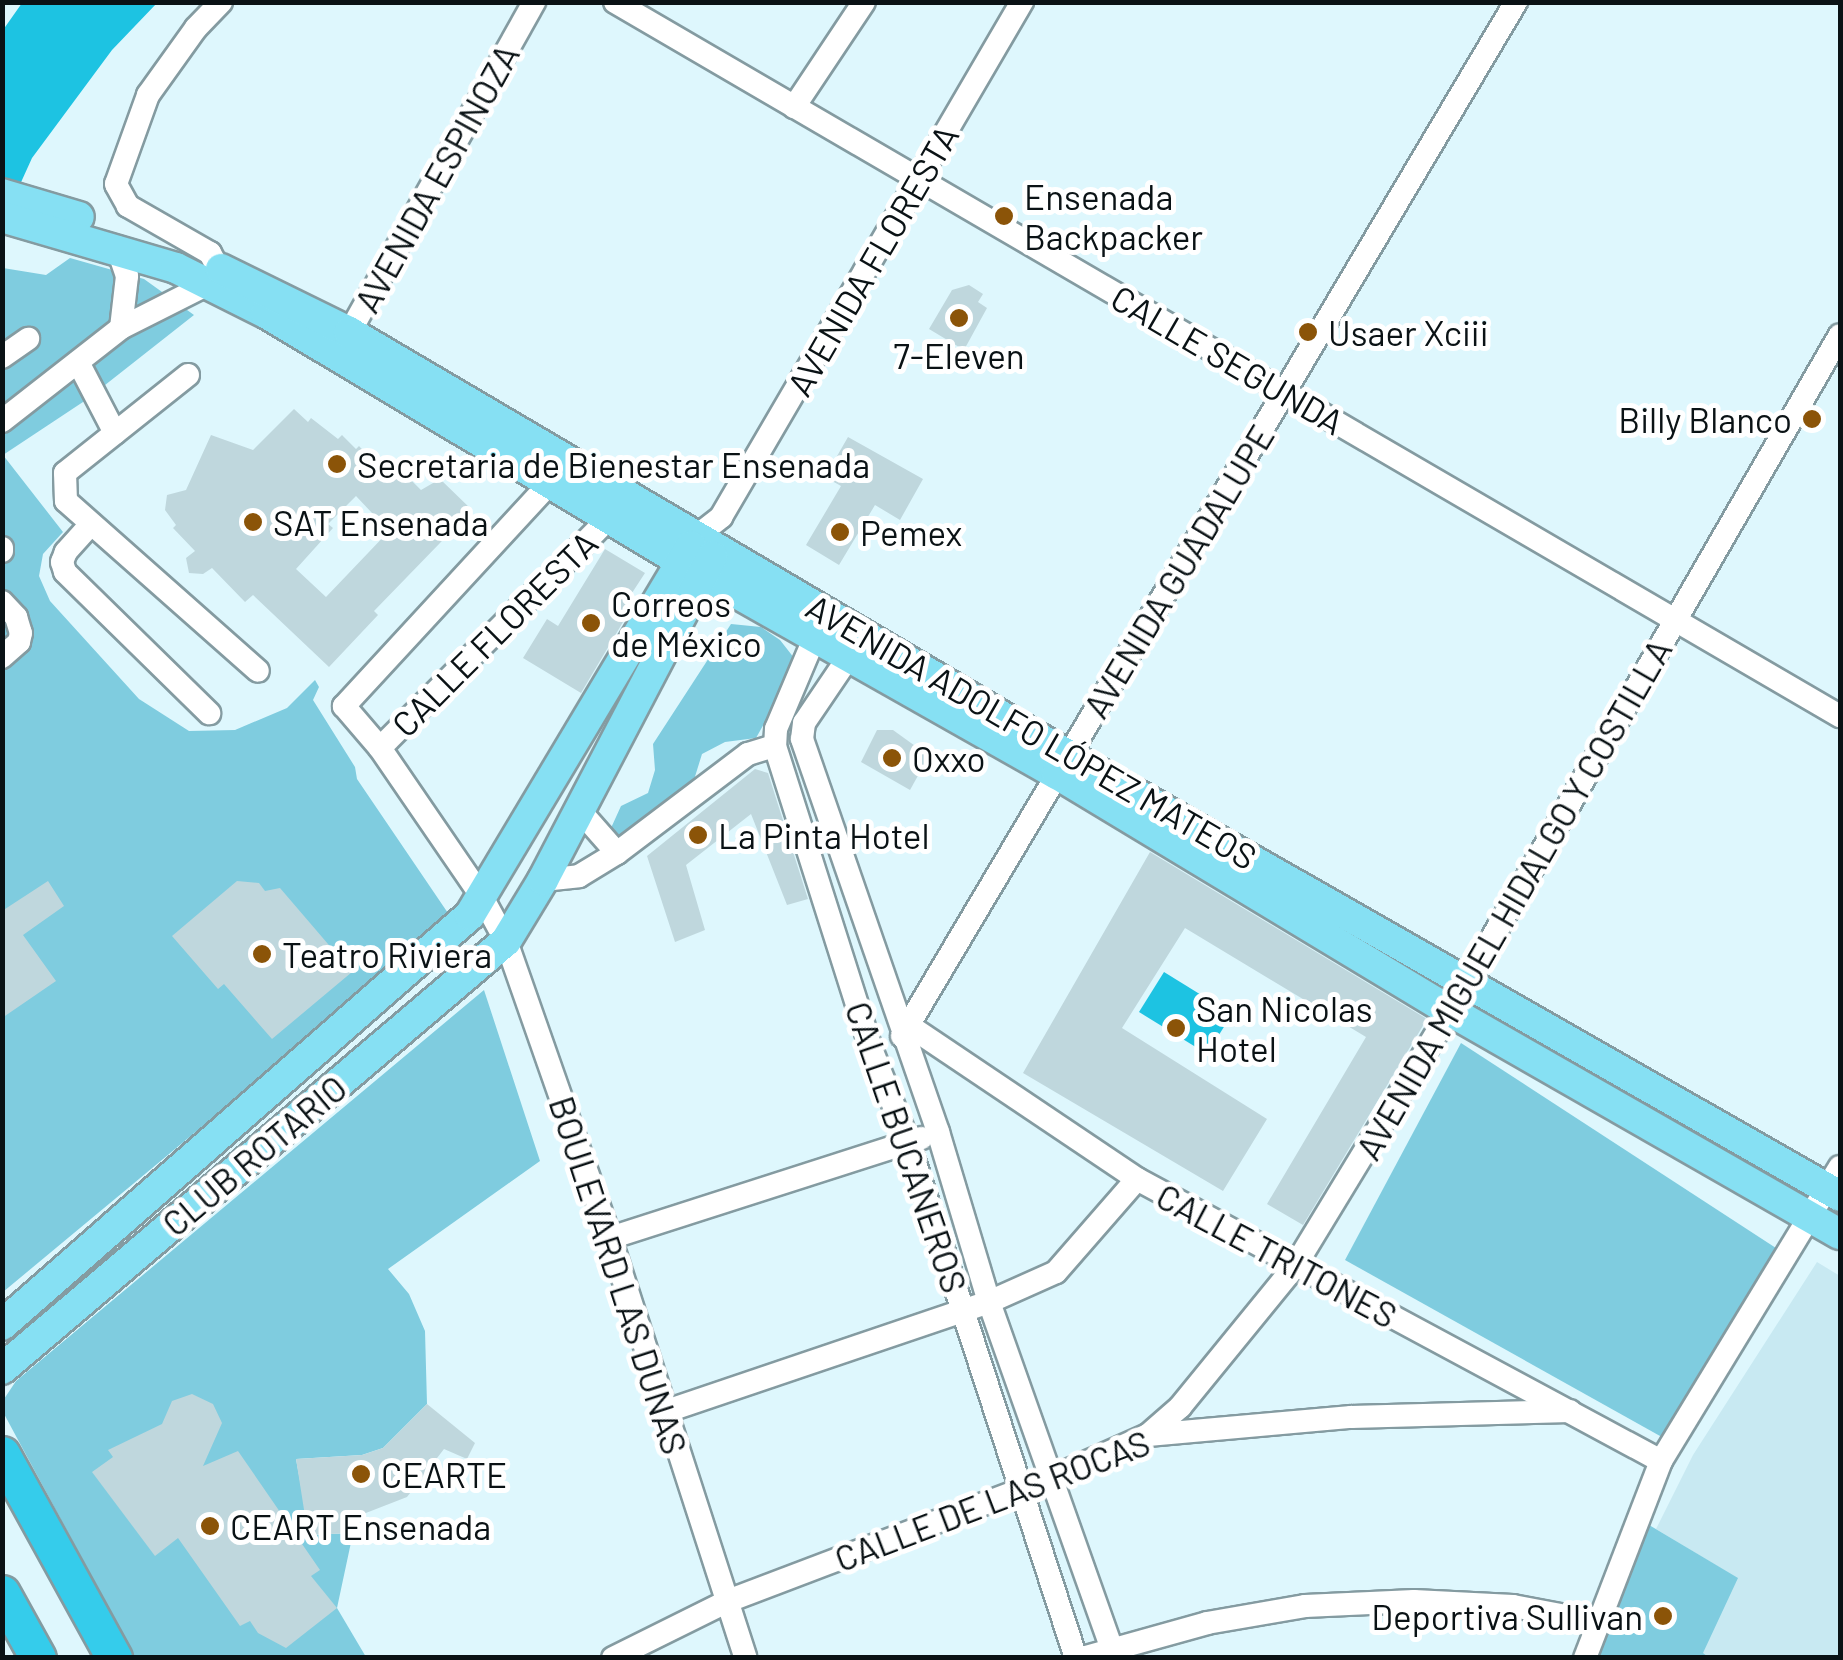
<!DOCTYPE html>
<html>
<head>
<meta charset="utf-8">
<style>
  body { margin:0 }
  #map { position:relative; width:1843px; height:1660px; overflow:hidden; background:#def7fd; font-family:Barlow,sans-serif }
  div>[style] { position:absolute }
  .built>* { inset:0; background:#c8e9f2 }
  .green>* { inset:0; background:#7fccdf }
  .water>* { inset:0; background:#1dc3e2 }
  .building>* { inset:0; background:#bfd7dd }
  .roads { filter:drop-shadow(2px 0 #849ba1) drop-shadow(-2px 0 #849ba1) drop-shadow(0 2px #849ba1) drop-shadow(0 -2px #849ba1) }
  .minor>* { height:22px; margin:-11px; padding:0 11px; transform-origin:11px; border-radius:11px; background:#fff }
  .major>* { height:30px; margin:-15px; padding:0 15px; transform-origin:15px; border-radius:15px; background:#86e0f3 }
  .highway>* { height:35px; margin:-17.5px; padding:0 17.5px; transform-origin:17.5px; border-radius:17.5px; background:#35cceb }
  .dots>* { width:28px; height:28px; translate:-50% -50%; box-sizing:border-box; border:5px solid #fff; border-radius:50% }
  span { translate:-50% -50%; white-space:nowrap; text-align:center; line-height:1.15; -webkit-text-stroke:10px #fff; paint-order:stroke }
  .street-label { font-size:35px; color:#0a1215 }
  .poi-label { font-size:35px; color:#0a1215 }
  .left { translate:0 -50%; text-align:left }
  .right { translate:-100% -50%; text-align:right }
  .frame { position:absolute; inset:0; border:5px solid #0a1215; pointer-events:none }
</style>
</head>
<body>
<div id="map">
  <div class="built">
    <i style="clip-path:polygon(1817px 1262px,1840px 1276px,1840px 1657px,1708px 1657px,1702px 1654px,1737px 1578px,1656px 1529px,1693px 1455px)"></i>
  </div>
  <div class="green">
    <i style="clip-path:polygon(70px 258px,144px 279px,194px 315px,86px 400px,3px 455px,3px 268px,46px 275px)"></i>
    <i style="clip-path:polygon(3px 455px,63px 532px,43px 554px,39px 576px,50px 601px,139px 699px,189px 731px,235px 730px,287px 708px,315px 680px,319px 687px,313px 700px,355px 767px,357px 779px,452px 919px,3px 1292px)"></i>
    <i style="clip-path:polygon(731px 624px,761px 627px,780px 640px,798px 663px,756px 738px,725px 742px,702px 754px,693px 783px,623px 839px,611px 828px,621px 806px,648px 793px,655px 770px,653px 744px)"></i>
    <i style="clip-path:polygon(484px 990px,540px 1161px,388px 1269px,409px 1294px,425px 1331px,427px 1404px,383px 1448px,362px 1455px,296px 1459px,310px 1535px,353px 1533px,337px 1608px,366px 1657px,135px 1657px,3px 1412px,2px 1402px,16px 1381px)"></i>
    <i style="clip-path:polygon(1461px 1043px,1779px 1250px,1669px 1441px,1345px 1260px)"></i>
    <i style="clip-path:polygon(1639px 1519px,1738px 1578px,1703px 1653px,1708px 1657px,1591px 1658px)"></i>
  </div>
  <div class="water">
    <i style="clip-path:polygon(22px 3px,157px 3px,112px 50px,32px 158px,3px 222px,3px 30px)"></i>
    <i style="clip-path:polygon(1164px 972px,1232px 1014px,1207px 1054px,1139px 1012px)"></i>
  </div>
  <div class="building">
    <i style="clip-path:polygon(969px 285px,983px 294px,978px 302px,987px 308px,964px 350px,929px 329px,952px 290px)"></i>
    <i style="clip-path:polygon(evenodd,294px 409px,308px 422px,311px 418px,338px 439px,342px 435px,356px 449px,359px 446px,372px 460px,375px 457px,387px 469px,390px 466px,402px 479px,406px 475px,421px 490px,440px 479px,472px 510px,374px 611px,378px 615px,329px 667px,253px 595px,245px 602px,212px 568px,203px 574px,189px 573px,186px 558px,195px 551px,173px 528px,176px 525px,165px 510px,167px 495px,186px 490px,211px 435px,253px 450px,294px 409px,356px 496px,389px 531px,326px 597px,296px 569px,333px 528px,328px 524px,356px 496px)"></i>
    <i style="clip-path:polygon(848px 437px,923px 479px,900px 520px,875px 505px,839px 565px,806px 545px,841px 486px,825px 477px)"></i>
    <i style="clip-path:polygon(605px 549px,645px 573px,630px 596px,636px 600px,581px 693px,523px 658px,547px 619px,558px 626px)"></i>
    <i style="clip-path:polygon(877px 730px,893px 730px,929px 756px,910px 790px,861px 762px)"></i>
    <i style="clip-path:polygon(755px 769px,768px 773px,808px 899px,787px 905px,751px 814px,686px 865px,705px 930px,675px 942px,647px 856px)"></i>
    <i style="clip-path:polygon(1150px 852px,1427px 1019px,1303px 1225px,1267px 1204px,1366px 1037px,1185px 928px,1122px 1028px,1267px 1119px,1223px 1191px,1023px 1073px)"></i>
    <i style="clip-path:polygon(48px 881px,64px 906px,23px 935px,56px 981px,2px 1018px,2px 911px)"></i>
    <i style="clip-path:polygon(237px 881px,259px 883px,265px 891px,280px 888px,352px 972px,272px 1039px,224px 984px,218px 989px,172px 936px)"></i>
    <i style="clip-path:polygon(192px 1394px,213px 1404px,222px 1423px,203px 1466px,238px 1451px,320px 1570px,311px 1576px,337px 1608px,286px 1648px,258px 1633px,250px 1621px,240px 1626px,178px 1538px,155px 1556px,92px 1472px,113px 1457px,108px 1450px,162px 1424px,172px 1401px)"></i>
    <i style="clip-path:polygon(427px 1404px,475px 1443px,467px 1459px,444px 1449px,407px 1497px,353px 1518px,353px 1533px,308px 1535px,296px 1459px,362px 1455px,383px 1448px)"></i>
  </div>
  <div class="roads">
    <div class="minor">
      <i style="left:615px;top:2px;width:1418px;rotate:30.24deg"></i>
      <i style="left:794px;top:107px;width:126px;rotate:-56.3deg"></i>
      <i style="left:117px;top:247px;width:31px;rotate:71deg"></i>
      <i style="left:127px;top:276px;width:52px;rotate:96.6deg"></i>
      <i style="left:343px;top:344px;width:392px;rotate:-60.8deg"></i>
      <i style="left:2px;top:357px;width:32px;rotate:-35deg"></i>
      <i style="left:78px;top:362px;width:80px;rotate:62.5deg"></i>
      <i style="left:188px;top:375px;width:157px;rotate:141.5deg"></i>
      <i style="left:65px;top:473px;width:28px;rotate:88deg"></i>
      <i style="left:66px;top:501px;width:256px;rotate:41.5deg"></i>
      <i style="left:2px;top:421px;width:151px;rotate:-38deg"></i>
      <i style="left:121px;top:328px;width:100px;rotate:-26.8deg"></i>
      <i style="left:210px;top:283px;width:17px;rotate:-62deg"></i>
      <i style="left:218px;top:268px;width:17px;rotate:-118deg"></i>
      <i style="left:210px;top:253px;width:95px;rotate:-150.2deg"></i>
      <i style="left:128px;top:206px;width:25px;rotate:-119deg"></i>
      <i style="left:116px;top:184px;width:95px;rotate:-70.2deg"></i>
      <i style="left:148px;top:95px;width:82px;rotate:-54.4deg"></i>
      <i style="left:196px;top:28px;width:36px;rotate:-46deg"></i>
      <i style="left:550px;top:483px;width:304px;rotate:132.7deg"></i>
      <i style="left:344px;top:706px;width:55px;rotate:49.4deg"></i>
      <i style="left:380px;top:748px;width:181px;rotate:55.6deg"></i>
      <i style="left:482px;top:897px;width:50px;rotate:61.4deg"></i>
      <i style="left:506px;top:941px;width:315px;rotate:70.7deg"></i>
      <i style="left:610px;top:1238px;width:441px;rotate:72.1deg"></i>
      <i style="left:91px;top:524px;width:38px;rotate:132deg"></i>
      <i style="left:66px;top:552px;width:11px;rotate:112deg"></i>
      <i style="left:62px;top:562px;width:10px;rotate:73deg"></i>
      <i style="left:65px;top:572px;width:202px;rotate:44.4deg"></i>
      <i style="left:697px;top:536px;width:31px;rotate:-38deg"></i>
      <i style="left:721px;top:517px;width:597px;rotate:-59.7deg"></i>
      <i style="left:2px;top:548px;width:3px;rotate:90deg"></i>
      <i style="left:2px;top:602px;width:21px;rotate:47deg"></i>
      <i style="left:16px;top:617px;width:17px;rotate:73deg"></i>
      <i style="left:21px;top:633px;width:9px;rotate:103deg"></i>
      <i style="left:19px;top:642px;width:23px;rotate:139deg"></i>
      <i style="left:814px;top:639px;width:98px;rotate:112.9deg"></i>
      <i style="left:776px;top:729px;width:17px;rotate:93deg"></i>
      <i style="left:775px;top:746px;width:315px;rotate:72.4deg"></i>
      <i style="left:870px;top:1046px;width:103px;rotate:68.4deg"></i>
      <i style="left:908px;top:1142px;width:543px;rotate:71.97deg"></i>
      <i style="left:848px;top:658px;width:78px;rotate:124.1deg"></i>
      <i style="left:804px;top:723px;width:16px;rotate:97deg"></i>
      <i style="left:802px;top:739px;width:416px;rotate:70.9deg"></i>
      <i style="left:938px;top:1132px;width:177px;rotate:73.3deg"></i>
      <i style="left:989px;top:1302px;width:378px;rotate:70.5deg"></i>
      <i style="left:380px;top:748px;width:325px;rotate:-45.1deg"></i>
      <i style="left:580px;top:811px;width:56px;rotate:48.6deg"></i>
      <i style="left:543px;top:880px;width:36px;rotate:-6deg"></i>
      <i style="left:579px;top:876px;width:44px;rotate:-31.2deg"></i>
      <i style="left:617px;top:853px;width:164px;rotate:-37.1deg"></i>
      <i style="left:748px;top:754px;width:28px;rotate:-17deg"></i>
      <i style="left:908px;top:1025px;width:276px;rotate:33.9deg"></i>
      <i style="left:1137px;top:1179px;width:595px;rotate:28.29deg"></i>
      <i style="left:902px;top:1036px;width:1203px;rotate:-59.3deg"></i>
      <i style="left:610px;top:1238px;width:327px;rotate:-17.8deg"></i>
      <i style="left:664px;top:1412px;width:343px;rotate:-18.7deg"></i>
      <i style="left:989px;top:1302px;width:73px;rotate:-24.1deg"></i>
      <i style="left:1056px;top:1272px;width:123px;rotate:-48.9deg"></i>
      <i style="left:1148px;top:1435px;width:43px;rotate:-41.2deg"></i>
      <i style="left:1180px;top:1407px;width:182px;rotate:-50.8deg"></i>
      <i style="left:1295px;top:1266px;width:298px;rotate:-58.7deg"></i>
      <i style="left:1450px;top:1011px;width:780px;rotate:-60.02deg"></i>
      <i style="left:613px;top:1658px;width:128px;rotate:-26.4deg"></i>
      <i style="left:728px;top:1601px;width:346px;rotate:-20.8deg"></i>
      <i style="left:1051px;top:1478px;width:106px;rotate:-23.9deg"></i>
      <i style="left:1148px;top:1435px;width:204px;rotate:-5.1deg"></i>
      <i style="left:1351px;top:1417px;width:219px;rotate:-1.6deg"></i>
      <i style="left:1082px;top:1658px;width:130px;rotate:-15.6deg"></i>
      <i style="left:1207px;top:1623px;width:99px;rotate:-9.8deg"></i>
      <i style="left:1305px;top:1606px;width:109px;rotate:-2.6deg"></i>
      <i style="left:1414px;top:1601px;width:99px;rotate:2.9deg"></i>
      <i style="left:1513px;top:1606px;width:86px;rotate:10.7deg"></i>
      <i style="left:1585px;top:1658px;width:211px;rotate:-68.9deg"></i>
      <i style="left:1661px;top:1461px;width:344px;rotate:-58.7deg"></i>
    </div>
    <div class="major">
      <i style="left:2px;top:194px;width:80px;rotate:16.6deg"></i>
      <i style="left:2px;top:217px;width:181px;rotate:16.3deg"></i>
      <i style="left:176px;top:268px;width:101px;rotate:26.6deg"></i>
      <i style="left:266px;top:313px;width:485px;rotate:30.9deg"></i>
      <i style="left:682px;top:562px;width:431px;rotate:29.5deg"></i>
      <i style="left:1057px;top:774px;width:459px;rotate:31.1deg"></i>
      <i style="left:1450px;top:1011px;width:449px;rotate:29.8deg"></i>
      <i style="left:221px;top:269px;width:143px;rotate:26.2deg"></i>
      <i style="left:349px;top:332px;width:816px;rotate:30.49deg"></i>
      <i style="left:1052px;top:746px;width:907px;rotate:29.73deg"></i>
      <i style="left:2px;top:1325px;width:622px;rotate:-41.22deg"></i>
      <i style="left:470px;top:915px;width:430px;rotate:-59.1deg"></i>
      <i style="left:2px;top:1369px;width:661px;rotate:-40.34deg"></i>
      <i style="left:506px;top:941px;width:71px;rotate:-58.8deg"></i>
      <i style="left:543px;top:880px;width:365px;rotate:-62.4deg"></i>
    </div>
    <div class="highway">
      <i style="left:2px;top:1454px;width:233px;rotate:61.2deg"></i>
      <i style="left:2px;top:1593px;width:74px;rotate:61deg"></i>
    </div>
  </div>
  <div class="dots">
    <i style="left:1004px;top:216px;background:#8b5408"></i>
    <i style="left:959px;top:318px;background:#8b5408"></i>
    <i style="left:1308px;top:332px;background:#8b5408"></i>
    <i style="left:1812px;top:419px;background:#8b5408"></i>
    <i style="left:337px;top:464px;background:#8b5408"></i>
    <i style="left:253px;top:522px;background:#8b5408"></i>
    <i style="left:840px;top:532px;background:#8b5408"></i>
    <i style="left:591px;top:623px;background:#8b5408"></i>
    <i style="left:892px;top:758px;background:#8b5408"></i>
    <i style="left:698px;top:835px;background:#8b5408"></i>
    <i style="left:262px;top:954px;background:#8b5408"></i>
    <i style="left:1176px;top:1028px;background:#8b5408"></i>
    <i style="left:361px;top:1474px;background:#8b5408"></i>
    <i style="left:210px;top:1526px;background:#8b5408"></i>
    <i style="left:1663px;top:1616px;background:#8b5408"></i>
  </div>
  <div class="street-label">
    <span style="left:436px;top:178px;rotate:-61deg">AVENIDA ESPINOZA</span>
    <span style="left:872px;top:260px;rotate:-60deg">AVENIDA FLORESTA</span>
    <span style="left:1228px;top:359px;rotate:30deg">CALLE SEGUNDA</span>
    <span style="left:1178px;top:571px;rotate:-59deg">AVENIDA GUADALUPE</span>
    <span style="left:494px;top:633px;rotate:-45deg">CALLE FLORESTA</span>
    <span style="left:1032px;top:731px;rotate:30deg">AVENIDA ADOLFO LÓPEZ MATEOS</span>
    <span style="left:1513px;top:899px;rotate:-60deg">AVENIDA MIGUEL HIDALGO Y COSTILLA</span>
    <span style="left:907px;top:1147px;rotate:71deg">CALLE BUCANEROS</span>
    <span style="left:254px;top:1155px;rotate:-40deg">CLUB ROTARIO</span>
    <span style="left:1277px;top:1255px;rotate:28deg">CALLE TRITONES</span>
    <span style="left:619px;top:1275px;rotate:72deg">BOULEVARD LAS DUNAS</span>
    <span style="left:992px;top:1500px;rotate:-21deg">CALLE DE LAS ROCAS</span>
  </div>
  <div class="poi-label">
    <span class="left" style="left:1024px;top:216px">Ensenada<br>Backpacker</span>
    <span class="left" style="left:1328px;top:332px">Usaer Xciii</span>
    <span style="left:959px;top:355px">7-Eleven</span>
    <span class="right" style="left:1792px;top:419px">Billy Blanco</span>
    <span class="left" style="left:357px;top:464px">Secretaria de Bienestar Ensenada</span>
    <span class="left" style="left:273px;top:522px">SAT Ensenada</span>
    <span class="left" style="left:860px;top:532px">Pemex</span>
    <span class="left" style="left:611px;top:623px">Correos<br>de México</span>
    <span class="left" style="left:912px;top:758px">Oxxo</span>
    <span class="left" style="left:718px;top:835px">La Pinta Hotel</span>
    <span class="left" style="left:282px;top:954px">Teatro Riviera</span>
    <span class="left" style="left:1196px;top:1028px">San Nicolas<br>Hotel</span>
    <span class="left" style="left:381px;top:1474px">CEARTE</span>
    <span class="left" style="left:230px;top:1526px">CEART Ensenada</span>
    <span class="right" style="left:1643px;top:1616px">Deportiva Sullivan</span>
  </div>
  <div class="frame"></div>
</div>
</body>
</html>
